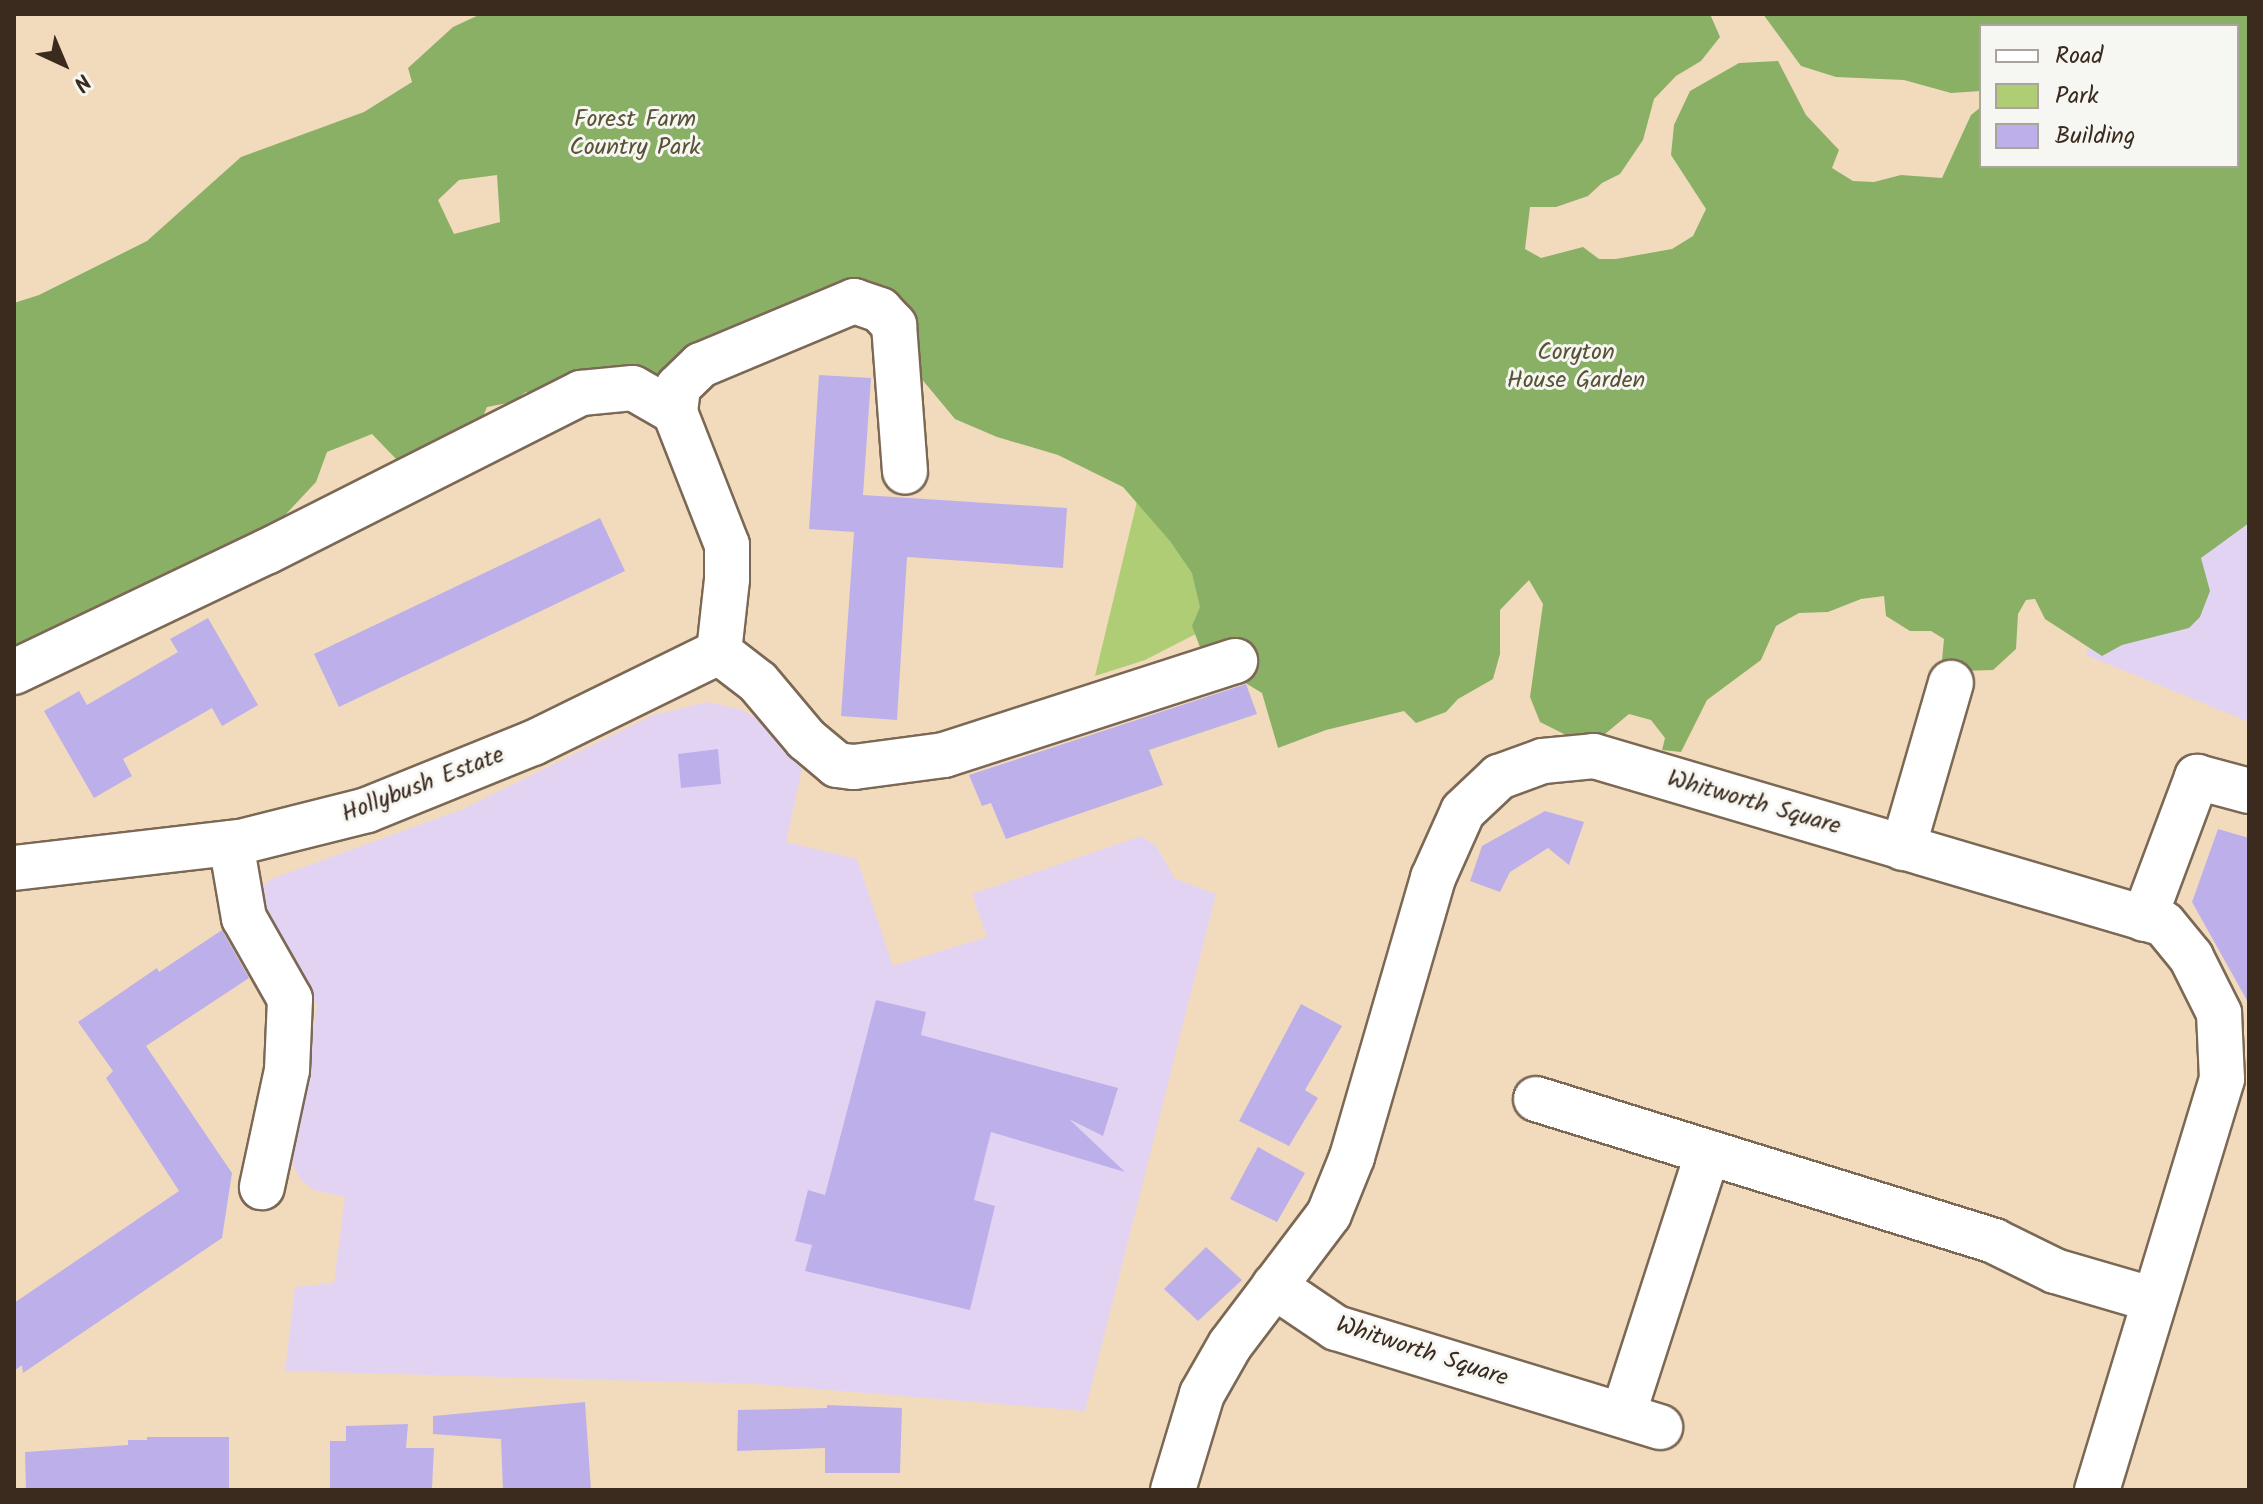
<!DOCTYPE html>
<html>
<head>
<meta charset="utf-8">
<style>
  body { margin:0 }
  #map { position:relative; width:2263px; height:1504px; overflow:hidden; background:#f2dbbc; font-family:Kalam,sans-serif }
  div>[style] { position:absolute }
  .built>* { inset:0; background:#e3d3f2 }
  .green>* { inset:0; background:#aecd74 }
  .forest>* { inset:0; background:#8ab066 }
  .building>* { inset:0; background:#bdb0ea }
  .roads { filter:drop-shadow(2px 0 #7b6855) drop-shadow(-2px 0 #7b6855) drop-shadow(0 2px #7b6855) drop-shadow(0 -2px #7b6855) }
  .minor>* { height:44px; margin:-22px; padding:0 22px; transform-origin:22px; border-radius:22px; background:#fff }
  span { translate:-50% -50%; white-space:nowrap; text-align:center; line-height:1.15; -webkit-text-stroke:6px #f6f6f2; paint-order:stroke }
  .park-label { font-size:24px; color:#585334 }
  .street-label { font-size:24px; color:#3b2a1e }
  .frame { position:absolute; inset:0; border:16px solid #3b2a1e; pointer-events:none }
  .legend { position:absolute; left:1979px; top:24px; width:260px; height:144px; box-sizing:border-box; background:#f6f6f2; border:2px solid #aba49d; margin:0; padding:10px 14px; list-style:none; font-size:24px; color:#3b2a1e }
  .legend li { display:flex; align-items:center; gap:16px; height:40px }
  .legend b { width:40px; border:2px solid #aba49d }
  .north { position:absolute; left:24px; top:24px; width:80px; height:80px; -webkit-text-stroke:6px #f6f6f2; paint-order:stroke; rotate:136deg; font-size:22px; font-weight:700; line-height:32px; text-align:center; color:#3b2a1e }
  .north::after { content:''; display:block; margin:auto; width:28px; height:36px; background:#3b2a1e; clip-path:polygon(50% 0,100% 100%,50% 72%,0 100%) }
</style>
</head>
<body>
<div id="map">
  <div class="built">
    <i style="clip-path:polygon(2249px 294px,2249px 722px,2086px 655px,2207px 331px)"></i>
    <i style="clip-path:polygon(707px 702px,740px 709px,763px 722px,802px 769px,786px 842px,857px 859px,893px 966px,987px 937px,972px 894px,1141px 836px,1156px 846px,1175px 879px,1216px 894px,1085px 1411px,756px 1384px,285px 1371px,295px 1287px,334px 1283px,345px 1197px,313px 1190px,300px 1179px,292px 1163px,317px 1006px,256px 904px,260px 889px,271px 879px,463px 809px,653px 715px)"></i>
  </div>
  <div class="green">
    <i style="clip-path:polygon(1140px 489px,1225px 619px,1145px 660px,1095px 676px)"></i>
  </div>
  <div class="forest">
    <i style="clip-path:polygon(evenodd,481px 14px,1710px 14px,1720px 37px,1701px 61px,1676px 76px,1654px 99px,1643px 140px,1620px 174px,1602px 183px,1588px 196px,1556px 207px,1530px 207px,1525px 249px,1541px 258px,1583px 247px,1599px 259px,1616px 259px,1672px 249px,1693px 236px,1706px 209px,1671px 155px,1674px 125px,1690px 91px,1739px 63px,1778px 61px,1806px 115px,1839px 150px,1832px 168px,1853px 181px,1874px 182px,1901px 175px,1942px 178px,1971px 115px,1981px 107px,1981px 166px,2237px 166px,2237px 26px,1981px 26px,1981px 91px,1951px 93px,1904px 80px,1836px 77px,1801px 66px,1763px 14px,2249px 14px,2249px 523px,2201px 558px,2210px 591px,2200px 617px,2189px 628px,2122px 645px,2102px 656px,2045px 619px,2035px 599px,2026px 600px,2018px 614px,2016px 649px,1993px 670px,1961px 671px,1942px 660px,1944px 639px,1931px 631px,1910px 631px,1886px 616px,1884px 596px,1861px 599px,1828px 612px,1799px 613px,1776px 626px,1761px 660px,1707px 700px,1681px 752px,1662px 750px,1665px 738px,1651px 720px,1629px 714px,1605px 734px,1566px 735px,1540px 722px,1530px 697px,1543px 604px,1529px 580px,1500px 610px,1500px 654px,1493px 679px,1458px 699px,1446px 712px,1416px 723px,1404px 711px,1326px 730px,1278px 748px,1262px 693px,1204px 658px,1192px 626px,1200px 607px,1192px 573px,1170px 541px,1123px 487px,1058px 455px,997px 437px,955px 419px,875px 323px,839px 331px,794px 318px,767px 325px,662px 372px,651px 381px,576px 410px,526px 392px,512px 402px,487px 407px,467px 455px,399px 462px,372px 434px,327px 452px,316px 482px,272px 529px,14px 686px,14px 303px,39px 295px,147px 241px,241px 157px,364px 112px,412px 82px,408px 68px,453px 27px,481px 14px,497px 175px,500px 222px,454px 234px,438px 200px,459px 180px,497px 175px)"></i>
  </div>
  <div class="building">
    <i style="clip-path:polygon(819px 375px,871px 378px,863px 495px,1067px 508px,1063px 568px,907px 557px,897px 720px,841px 716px,854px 532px,809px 529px)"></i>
    <i style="clip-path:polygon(600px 518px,625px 571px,339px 707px,314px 654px)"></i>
    <i style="clip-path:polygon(208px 618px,258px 705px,222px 726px,212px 708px,123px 759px,132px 776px,94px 798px,44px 711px,79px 691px,87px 705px,178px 652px,170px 639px)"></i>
    <i style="clip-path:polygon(1246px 684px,1257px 714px,1149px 750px,1163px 785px,1006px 839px,991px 803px,982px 806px,969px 775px)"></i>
    <i style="clip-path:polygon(718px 749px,721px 784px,681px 788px,678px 754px)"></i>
    <i style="clip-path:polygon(1545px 811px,1584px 822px,1569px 865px,1548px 848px,1510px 872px,1500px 892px,1470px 881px,1482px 846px)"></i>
    <i style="clip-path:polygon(2218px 829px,2249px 838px,2249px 1004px,2192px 902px)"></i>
    <i style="clip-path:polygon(222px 930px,249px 978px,146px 1046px,232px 1173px,222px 1238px,23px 1373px,22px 1365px,14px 1371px,14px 1303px,179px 1191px,106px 1078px,113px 1071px,78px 1022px,157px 968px,159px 972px)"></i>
    <i style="clip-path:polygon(876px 1000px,926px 1012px,921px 1035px,1118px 1088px,1103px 1136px,1069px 1119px,1125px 1172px,991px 1132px,974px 1200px,995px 1206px,970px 1310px,805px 1271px,812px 1245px,795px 1241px,808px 1190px,825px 1195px)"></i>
    <i style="clip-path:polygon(1301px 1004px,1342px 1026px,1305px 1090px,1318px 1098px,1289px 1146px,1239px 1121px)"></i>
    <i style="clip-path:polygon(1258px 1147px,1305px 1173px,1277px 1222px,1230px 1199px)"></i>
    <i style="clip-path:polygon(1206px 1247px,1242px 1280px,1198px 1321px,1164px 1289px)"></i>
    <i style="clip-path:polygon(585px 1402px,591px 1490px,503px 1490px,501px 1439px,433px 1434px,433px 1416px)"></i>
    <i style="clip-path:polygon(827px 1405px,902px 1408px,900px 1473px,825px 1473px,825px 1448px,737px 1451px,738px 1410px,827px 1408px)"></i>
    <i style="clip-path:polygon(408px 1424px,406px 1448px,434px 1448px,432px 1488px,330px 1490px,330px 1441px,346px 1441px,346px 1426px)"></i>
    <i style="clip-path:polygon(147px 1437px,229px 1437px,229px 1488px,26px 1490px,25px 1452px,128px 1445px,128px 1440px,147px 1440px)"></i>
  </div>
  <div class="roads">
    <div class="minor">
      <i style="left:719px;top:652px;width:73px;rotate:-83.7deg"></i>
      <i style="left:727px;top:579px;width:34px;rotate:-90deg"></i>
      <i style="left:727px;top:545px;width:143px;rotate:-111.4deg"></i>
      <i style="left:675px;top:412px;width:25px;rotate:-83deg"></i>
      <i style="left:678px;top:387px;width:32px;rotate:-44deg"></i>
      <i style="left:701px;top:365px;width:166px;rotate:-22.7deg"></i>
      <i style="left:854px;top:301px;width:28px;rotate:19deg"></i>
      <i style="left:880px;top:310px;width:21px;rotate:47deg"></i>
      <i style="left:894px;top:325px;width:147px;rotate:85.7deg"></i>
      <i style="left:719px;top:652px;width:49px;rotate:37.6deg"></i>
      <i style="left:758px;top:682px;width:75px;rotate:49.9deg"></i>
      <i style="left:806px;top:739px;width:40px;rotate:40deg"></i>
      <i style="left:837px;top:765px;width:17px;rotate:7deg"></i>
      <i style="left:854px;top:767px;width:91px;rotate:-7.6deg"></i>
      <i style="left:944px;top:755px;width:306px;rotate:-17.9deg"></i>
      <i style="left:14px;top:672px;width:279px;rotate:-25.5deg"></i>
      <i style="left:266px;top:552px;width:353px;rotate:-26.8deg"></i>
      <i style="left:581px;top:393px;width:52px;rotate:-5.5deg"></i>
      <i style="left:633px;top:388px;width:48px;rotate:29.7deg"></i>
      <i style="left:231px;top:843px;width:76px;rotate:80.2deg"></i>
      <i style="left:244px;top:918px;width:93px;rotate:60.4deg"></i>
      <i style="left:290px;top:999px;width:71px;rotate:92.4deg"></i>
      <i style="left:287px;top:1070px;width:120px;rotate:102.1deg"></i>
      <i style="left:1903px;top:848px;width:172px;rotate:-73.8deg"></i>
      <i style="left:14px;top:868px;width:227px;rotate:-6.6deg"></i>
      <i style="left:240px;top:842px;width:131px;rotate:-14.1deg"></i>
      <i style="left:367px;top:810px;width:179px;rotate:-22deg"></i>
      <i style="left:533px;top:743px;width:207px;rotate:-26.1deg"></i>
      <i style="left:2144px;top:919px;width:152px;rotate:-69.5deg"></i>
      <i style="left:2197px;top:777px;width:54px;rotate:15.1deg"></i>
      <i style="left:1536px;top:1099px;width:480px;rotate:17.2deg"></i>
      <i style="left:1994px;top:1241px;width:68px;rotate:26.2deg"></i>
      <i style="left:2055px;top:1271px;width:103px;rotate:16.3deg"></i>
      <i style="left:1274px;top:1286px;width:75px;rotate:34.1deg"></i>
      <i style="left:1336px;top:1328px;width:339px;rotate:17deg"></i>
      <i style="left:1623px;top:1415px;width:276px;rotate:-72.1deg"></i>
      <i style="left:1173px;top:1490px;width:100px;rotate:-73.2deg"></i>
      <i style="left:1202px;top:1394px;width:56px;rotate:-60.3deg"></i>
      <i style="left:1230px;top:1345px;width:164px;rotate:-52.9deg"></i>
      <i style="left:1329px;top:1214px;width:61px;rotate:-68deg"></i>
      <i style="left:1352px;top:1157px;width:291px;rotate:-73.8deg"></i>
      <i style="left:1433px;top:878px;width:73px;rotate:-65.9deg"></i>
      <i style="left:1463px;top:811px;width:50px;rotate:-43.4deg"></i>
      <i style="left:1499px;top:777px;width:47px;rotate:-20deg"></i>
      <i style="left:1543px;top:761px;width:51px;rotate:-5.6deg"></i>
      <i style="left:1594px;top:756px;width:594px;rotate:16.42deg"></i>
      <i style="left:2164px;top:924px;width:43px;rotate:50.7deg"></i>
      <i style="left:2191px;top:957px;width:63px;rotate:63.4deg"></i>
      <i style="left:2219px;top:1013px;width:66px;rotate:87.4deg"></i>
      <i style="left:2222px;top:1079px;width:430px;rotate:106.9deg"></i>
    </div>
  </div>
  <div class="park-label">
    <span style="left:635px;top:134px">Forest Farm<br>Country Park</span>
    <span style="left:1576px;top:367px">Coryton<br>House Garden</span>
  </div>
  <div class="street-label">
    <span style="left:423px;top:785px;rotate:-21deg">Hollybush Estate</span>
    <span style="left:1754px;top:803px;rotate:16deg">Whitworth Square</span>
    <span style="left:1422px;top:1352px;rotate:18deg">Whitworth Square</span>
  </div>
  <div class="frame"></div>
  <ul class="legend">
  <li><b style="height:10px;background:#fff"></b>Road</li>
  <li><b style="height:22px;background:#aecd74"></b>Park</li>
  <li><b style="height:22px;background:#bdb0ea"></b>Building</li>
  </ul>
  <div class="north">N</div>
</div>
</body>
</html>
